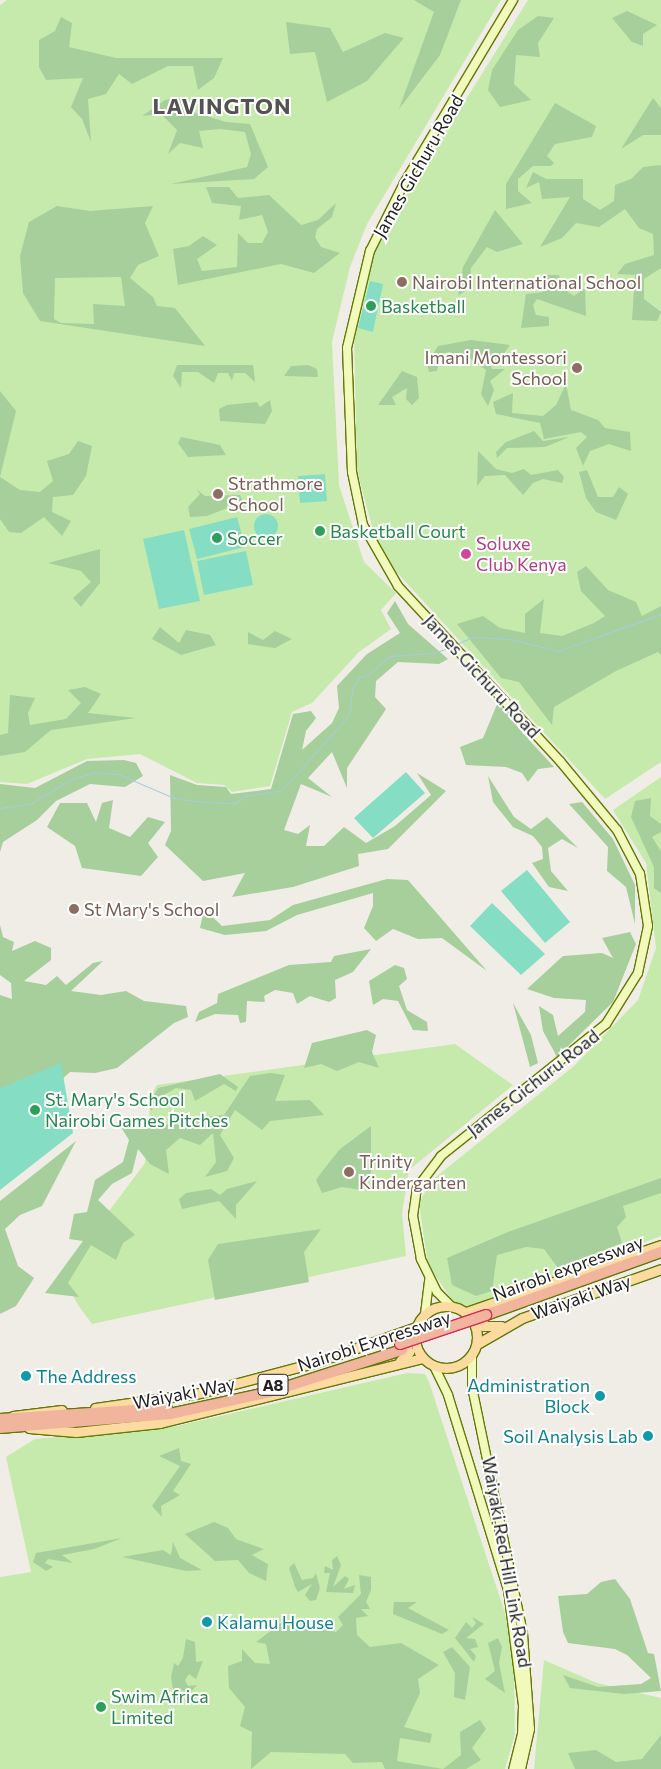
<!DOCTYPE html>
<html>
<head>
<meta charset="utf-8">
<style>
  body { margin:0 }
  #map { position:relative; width:661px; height:1769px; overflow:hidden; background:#f0ede6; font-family:Commissioner,sans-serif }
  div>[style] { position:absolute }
  .grass>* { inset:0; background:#c6eaac }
  .forest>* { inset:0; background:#a6cf9b }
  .pitch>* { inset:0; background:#85dec3 }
  .round { border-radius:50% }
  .stream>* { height:1px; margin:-0.5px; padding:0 0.5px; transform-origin:0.5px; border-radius:0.5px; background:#a7cddd }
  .roads { filter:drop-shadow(1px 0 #637805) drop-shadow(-1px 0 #637805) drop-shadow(0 1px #637805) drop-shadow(0 -1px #637805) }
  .secondary>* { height:8px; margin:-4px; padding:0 4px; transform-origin:4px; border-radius:4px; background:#f1f9bb }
  .primary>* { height:9px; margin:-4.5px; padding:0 4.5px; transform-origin:4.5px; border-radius:4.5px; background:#fbdba0 }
  .primary>.ring { margin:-4.5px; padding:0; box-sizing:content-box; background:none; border:9px solid #fbdba0; border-radius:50% }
  .trunk>* { height:10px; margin:-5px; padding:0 5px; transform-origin:5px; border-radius:5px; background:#f1b49c }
  .bridges { filter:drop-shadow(1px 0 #da2757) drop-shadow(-1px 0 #da2757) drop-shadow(0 1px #da2757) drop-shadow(0 -1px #da2757) }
  .trunk-bridge>* { height:10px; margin:-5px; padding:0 5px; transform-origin:5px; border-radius:5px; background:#f1b49c }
  .dots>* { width:14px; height:14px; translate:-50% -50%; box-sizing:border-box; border:2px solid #fff; border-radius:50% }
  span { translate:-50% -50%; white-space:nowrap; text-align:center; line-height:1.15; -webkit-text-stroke:4px #fff; paint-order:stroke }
  .shield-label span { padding:1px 4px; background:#fff; border:1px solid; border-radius:4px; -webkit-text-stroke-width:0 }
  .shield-label { font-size:16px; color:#202020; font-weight:700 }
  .street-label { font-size:18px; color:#202020 }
  .education-label { font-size:18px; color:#785e54 }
  .left { translate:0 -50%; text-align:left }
  .right { translate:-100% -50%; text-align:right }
  .leisure-label { font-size:18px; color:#27864d }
  .hotel-label { font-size:18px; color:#b23c85 }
  .culture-label { font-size:18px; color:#0d838f }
  .district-label { font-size:22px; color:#535353; font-weight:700; letter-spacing:1px }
</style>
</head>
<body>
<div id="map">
  <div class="grass">
    <i style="clip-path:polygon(7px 0,501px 0,367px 224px,350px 267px,332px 342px,339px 485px,364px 562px,396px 593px,381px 610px,391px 629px,359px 652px,312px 703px,292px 712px,270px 786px,232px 792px,224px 785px,197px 783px,140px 754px,87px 759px,27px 784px,0 782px,0 5px)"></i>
    <i style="clip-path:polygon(528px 0,661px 0,661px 762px,605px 799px,391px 566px,375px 537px,357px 471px,354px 332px,377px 242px)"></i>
    <i style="clip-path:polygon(661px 777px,661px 1236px,469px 1308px,453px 1301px,428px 1265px,419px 1203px,432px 1180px,574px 1066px,638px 1000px,656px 948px,646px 863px,613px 810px)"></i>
    <i style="clip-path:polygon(455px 1044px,513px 1085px,409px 1170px,402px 1213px,406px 1256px,92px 1324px,78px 1305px,62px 1274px,145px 1163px,151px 1095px,157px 1085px)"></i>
    <i style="clip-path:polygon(407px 1373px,425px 1374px,429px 1382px,505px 1613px,514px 1667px,515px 1734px,505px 1769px,0 1769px,0 1577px,31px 1572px,6px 1457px,35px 1439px,177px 1426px)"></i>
    <i style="clip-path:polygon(544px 1660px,597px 1683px,661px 1698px,661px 1769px,534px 1769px)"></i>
  </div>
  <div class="forest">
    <i style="clip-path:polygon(414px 0,461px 0,440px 55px,399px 109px,434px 12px)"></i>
    <i style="clip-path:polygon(627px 11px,657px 25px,643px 34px,643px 46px,632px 42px,612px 18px)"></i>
    <i style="clip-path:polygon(538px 16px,554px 18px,538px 43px,540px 57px,516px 55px,514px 84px,531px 100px,500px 107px,488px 90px,492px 70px,518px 30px)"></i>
    <i style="clip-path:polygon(61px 17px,72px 23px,69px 47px,116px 58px,223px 58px,214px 78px,198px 90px,193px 66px,168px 66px,132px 84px,119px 74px,106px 94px,88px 99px,91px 142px,82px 119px,71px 107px,83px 78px,46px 80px,39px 67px,39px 40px,55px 31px)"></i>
    <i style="clip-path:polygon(286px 22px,330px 28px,343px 52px,385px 33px,404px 38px,367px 81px,327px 102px,315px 52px,290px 54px)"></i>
    <i style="clip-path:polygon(180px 98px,186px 110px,226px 122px,250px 124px,268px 167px,254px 179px,171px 184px,247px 167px,251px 154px,245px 132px,220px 129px,199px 131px,203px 148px,180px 143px,168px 154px,177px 130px,161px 114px,142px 116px,165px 100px)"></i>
    <i style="clip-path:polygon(653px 98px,661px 108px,661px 135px,643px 135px,621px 149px)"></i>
    <i style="clip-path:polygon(555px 103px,596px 126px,592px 137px,555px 144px,547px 156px,554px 163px,551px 166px,533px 166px,518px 179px,518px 191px,532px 203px,506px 209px,506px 184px)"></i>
    <i style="clip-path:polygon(661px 165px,661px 268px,644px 279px,644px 299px,661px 312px,657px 321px,632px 320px,635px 275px,617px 274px,625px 264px,654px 255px,653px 234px,639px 228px,625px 209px,599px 227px,576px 223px,562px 238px,540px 247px,570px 197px,542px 199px,539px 182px,526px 188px,533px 172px,546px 179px,583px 179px,583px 199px,600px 210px,614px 201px,615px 185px,631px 179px,643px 167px)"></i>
    <i style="clip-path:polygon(206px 187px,229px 187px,238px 198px,269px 195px,301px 225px,318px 220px,336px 203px,332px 217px,317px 229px,315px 237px,321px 247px,340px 253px,314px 273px,281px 264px,178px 285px,173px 249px,189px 246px,203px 236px,217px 245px,197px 259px,202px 271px,237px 267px,238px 233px,248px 243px,262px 243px,268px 232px,262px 215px,239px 220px,241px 206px,212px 203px)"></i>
    <i style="clip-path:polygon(evenodd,57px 206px,90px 211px,153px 206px,145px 223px,159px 256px,138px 265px,130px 278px,153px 297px,157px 306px,175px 308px,205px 346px,40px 321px,23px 293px,20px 256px,29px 222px,57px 206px,55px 278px,121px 277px,125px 306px,93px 304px,94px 324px,61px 323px,54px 319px,55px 278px)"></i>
    <i style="clip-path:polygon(495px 210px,523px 244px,497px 252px,487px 247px,471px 268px,469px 288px,458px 296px,463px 267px)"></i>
    <i style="clip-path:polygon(544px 275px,559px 275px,562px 288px,574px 296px,585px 288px,586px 316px,537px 299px,533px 305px,536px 315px,549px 317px,549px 326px,521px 328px,526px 294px,543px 292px)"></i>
    <i style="clip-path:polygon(471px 340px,510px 345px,500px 359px,488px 358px,492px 369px,505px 369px,490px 381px,494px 390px,488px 406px,481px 394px,486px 370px,469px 358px,449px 352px,440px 354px,437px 371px,429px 372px,427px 364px,438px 346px)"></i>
    <i style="clip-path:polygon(177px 365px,253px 365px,255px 382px,245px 373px,234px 373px,232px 381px,228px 373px,218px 373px,214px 383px,198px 372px,182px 372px,181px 388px,173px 376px)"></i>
    <i style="clip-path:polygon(308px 365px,317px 369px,318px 377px,284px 376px,291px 366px)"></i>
    <i style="clip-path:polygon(402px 371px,417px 377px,419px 398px,412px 405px,406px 399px,407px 388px,392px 397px,396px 405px,378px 405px)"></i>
    <i style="clip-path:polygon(566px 384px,571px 410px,598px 420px,605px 428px,630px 432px,631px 451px,609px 444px,590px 451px,583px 466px,576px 448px,587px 437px,581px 432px,544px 439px,540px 423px,496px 414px,493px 402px,513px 393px,512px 413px,543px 416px,556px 405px)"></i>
    <i style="clip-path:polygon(0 391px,16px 411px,0 477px,20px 490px,40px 492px,53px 481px,47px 461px,69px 454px,78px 441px,92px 446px,86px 476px,73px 495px,53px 497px,52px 512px,71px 521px,62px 536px,44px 517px,21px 533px,9px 532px,0 519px)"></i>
    <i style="clip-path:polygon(270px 400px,272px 411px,265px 424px,220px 421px,219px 409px,227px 405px,257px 402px,260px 407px)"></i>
    <i style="clip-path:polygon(534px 431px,543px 441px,569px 437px,545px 447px,507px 448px,497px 458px,496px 452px,506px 442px)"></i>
    <i style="clip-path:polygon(181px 437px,220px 445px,226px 455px,188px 457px,178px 443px)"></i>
    <i style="clip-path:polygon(478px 451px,496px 469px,512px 473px,524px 469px,531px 475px,558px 470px,564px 477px,562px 483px,543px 479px,533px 483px,523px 495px,505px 475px,485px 476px,477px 486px)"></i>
    <i style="clip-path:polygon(587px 470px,598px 497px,613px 497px,619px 487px,628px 494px,616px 520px,596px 512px,586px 498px,579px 472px)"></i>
    <i style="clip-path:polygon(196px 489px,205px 496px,240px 495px,243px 502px,207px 516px,190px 517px,188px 507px,200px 494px)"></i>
    <i style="clip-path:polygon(100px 549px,100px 583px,81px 607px,73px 598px,91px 582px,81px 571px,48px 563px)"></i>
    <i style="clip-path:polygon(586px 566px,608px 590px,636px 602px,642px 616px,661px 606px,661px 655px,658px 652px,616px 671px,554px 707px,552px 725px,519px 682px,501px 678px,457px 624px,483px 616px,500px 628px,525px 633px,525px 614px,544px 599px,540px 633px,562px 636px,594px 623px,605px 616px,581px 591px,577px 572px)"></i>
    <i style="clip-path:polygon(395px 601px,408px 624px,448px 659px,439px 664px,398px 662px,376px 681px,375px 697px,386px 709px,347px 768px,347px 788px,332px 752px,308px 778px,332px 797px,301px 784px,284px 830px,298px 834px,310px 825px,306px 846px,324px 846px,344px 827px,366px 843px,395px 826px,431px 795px,417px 773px,446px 791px,388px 849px,358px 854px,359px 866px,293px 887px,232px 897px,245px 873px,203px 881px,165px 845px,171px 831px,170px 775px,197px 785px,226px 787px,231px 794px,271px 789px,293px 714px,311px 711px,316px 718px,306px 731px,302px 750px,332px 723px,339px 708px,337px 686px,367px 654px,400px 633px,387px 613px)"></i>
    <i style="clip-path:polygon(160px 627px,179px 643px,186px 630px,210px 635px,216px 645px,181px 655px,152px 639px)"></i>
    <i style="clip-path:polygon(275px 631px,292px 639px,275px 648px,248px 644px,248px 632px,263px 640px)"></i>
    <i style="clip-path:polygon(85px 687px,101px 694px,88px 713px,136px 718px,51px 730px,25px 752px,0 756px,0 735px,8px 733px,10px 695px,35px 698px,28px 713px,30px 725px,66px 719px,81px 703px,68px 690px)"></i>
    <i style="clip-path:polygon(498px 702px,520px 730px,554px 767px,538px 769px,528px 782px,522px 773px,506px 767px,466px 765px,460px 747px,483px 738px)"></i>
    <i style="clip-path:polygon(124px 760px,136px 763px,143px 776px,125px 787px,90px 784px,56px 801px,37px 820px,3px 842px,0 852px,0 784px,35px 788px,87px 761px)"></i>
    <i style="clip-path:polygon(488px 776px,514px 817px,531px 829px,547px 817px,578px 848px,562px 839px,548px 848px,551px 871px,568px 891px,549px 887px,532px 863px,543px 859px,542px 847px,533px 836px,513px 827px,493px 802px)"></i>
    <i style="clip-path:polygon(651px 798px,650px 816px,661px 824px,661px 832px,652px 837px,661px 851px,661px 893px,654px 888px,654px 867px,631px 817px,635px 801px)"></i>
    <i style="clip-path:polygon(113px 800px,109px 828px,130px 837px,148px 817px,165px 822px,148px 843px,158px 857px,141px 876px,82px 868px,75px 846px,47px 827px,60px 803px,87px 803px,96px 822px,102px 803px)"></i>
    <i style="clip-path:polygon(582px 802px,613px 839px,635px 885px,635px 924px,626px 887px,607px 871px,608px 847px,569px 804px)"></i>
    <i style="clip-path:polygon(387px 879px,408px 880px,487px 971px,442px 938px,418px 939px,393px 929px,376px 941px,364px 928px,373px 906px,373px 893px,297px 915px,266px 931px,225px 935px,200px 928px,204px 909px,222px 926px,270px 920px,293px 905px)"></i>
    <i style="clip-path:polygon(0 925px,3px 937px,14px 942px,12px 951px,35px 941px,51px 948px,51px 960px,24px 981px,46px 985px,57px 976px,66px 985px,93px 963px,103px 961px,71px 991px,101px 995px,126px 991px,144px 1001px,186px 1006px,188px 1017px,174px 1023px,117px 1068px,95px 1073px,70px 1072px,48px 1092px,0 1104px,0 995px,12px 999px,11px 983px,0 975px)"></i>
    <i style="clip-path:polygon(630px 932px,636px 944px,613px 1002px,557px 1057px,543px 1031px,539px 1006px,553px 1015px,558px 1036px,585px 1012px,586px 1000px,554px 998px,527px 989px,563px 956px,602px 953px,613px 958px,602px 938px)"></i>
    <i style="clip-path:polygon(371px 949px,353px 972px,335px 980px,336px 998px,329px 1002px,310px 996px,297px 1004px,293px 993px,275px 990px,264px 996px,265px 1002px,247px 1001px,246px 1022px,240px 1023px,238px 1015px,215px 1014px,195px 1022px,199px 1012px,217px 1003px,218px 994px,289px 965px,331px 962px,334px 956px)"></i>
    <i style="clip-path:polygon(395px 965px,404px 968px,407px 979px,399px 986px,407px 1010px,427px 1022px,428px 1031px,413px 1030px,398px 1001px,383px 999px,373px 1005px,369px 981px)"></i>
    <i style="clip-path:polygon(513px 1003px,531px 1035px,538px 1063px,530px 1067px)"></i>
    <i style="clip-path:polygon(367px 1030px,376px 1035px,372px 1052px,379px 1068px,359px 1062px,337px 1071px,321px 1064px,304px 1068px,312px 1043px)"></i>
    <i style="clip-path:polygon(270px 1073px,285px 1075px,275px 1101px,310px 1100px,324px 1115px,270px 1121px,262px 1130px,235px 1110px,220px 1135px,234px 1158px,227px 1171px,205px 1177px,216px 1162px,213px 1133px,200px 1145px,180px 1138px,166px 1150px,169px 1174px,150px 1164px,138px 1149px,132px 1173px,112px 1184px,98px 1200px,135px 1235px,123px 1243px,116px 1260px,91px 1245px,68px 1283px,79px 1297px,45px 1293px,83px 1241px,69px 1239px,74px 1214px,87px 1212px,95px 1180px,123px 1162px,129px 1140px,119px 1124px,194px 1125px,203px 1117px,224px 1115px,250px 1076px)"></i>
    <i style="clip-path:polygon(220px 1074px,238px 1087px,236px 1091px,224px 1084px,195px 1101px,191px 1090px,176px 1088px,162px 1096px,151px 1111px,150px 1102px,158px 1088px)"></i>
    <i style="clip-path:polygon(371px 1126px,371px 1172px,362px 1190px,342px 1187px,322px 1193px,316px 1180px,324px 1169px,340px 1149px)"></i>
    <i style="clip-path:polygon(76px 1141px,42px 1206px,20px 1215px,5px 1229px,18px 1266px,34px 1278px,16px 1306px,0 1314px,0 1201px)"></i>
    <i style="clip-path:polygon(661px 1178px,661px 1193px,623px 1206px,626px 1217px,617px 1227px,622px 1243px,558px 1268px,544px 1249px,526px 1247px,497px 1255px,492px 1291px,476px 1296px,452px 1285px,447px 1258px,508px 1232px)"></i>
    <i style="clip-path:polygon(257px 1181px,236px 1205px,236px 1219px,219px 1201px,182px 1209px,179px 1199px,186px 1193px,211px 1189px,220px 1195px,227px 1189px)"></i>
    <i style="clip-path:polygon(321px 1229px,304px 1252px,309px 1282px,215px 1300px,208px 1260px,218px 1244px)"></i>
    <i style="clip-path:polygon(179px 1448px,181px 1461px,191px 1464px,173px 1491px,180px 1495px,161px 1506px,162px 1517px,152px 1506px,180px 1466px,159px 1456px)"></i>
    <i style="clip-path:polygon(214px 1522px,228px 1528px,236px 1539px,264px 1549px,252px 1555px,268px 1564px,266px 1581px,249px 1573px,238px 1560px,215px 1561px,185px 1534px)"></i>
    <i style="clip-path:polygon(122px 1538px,94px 1549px,62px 1555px,73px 1563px,48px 1559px,45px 1563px,53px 1567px,46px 1571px,33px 1562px,36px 1553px)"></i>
    <i style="clip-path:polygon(173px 1542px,180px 1558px,202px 1570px,186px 1571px,122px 1557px,163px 1550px,171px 1555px)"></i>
    <i style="clip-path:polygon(337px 1556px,341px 1565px,333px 1587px,345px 1576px,349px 1579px,344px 1589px,355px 1585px,353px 1593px,326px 1592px,330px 1573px,324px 1573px,325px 1566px,333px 1570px,332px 1560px)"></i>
    <i style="clip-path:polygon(294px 1563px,302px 1580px,313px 1578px,316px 1573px,320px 1588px,316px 1600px,310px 1601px,305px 1595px,312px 1584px,298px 1592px,295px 1587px,289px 1568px)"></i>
    <i style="clip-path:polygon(359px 1575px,371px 1577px,371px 1590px,366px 1602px,370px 1609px,361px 1609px,368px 1616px,356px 1618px,357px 1635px,370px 1647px,401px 1643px,439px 1665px,418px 1679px,420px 1693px,404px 1727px,432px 1734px,430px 1743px,400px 1738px,397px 1761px,443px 1769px,461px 1755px,460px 1732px,480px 1720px,486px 1729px,472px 1748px,481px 1760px,466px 1769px,385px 1769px,382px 1762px,353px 1763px,345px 1754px,271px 1752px,251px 1769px,252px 1732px,240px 1726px,245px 1707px,229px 1688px,228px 1666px,242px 1661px,242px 1649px,255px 1663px,270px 1664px,266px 1644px,256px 1642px,284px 1621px,299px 1629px,304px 1622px,312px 1624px,315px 1630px,330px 1621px,324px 1629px,336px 1632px,343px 1625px,338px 1617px,361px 1594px)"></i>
    <i style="clip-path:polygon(615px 1579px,630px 1599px,648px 1653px,654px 1654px,661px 1691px,624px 1694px,570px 1688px,563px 1675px,598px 1687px,641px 1684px,651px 1678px,627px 1655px,615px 1649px,568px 1643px,563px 1632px,558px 1596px,587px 1594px,601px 1582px)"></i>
    <i style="clip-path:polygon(394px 1602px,417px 1602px,408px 1608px,449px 1630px,442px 1634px,393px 1614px)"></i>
    <i style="clip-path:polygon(472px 1617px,484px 1624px,466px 1638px,475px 1639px,478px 1647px,470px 1649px,476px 1656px,474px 1662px,455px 1638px,466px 1622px,472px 1628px,476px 1623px)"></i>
    <i style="clip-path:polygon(498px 1638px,502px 1647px,499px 1663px,505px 1693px,485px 1679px,495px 1671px,488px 1643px)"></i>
    <i style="clip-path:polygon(186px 1639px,195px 1642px,196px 1662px,203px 1661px,196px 1679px,189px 1674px,185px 1680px,188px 1686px,197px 1685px,190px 1693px,181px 1690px,176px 1707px,171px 1677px,174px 1663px,178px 1666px,183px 1658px)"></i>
    <i style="clip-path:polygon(452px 1647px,470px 1667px,465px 1700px,454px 1697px,455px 1673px,443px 1652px)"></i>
    <i style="clip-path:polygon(661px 1735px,661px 1769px,575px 1769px,568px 1753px,596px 1750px,616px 1762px,642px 1759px)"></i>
  </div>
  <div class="pitch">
    <i style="clip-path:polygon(370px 281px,383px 284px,373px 332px,358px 328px)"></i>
    <i style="clip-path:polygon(325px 474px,327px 501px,300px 503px,298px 476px)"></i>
    <i class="round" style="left:254px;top:514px;width:24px;height:24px"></i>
    <i style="clip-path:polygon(237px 517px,245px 547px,197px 559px,189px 529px)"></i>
    <i style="clip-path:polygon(184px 530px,200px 601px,159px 609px,143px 539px)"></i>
    <i style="clip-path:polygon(246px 551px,253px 585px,204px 595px,197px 561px)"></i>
    <i style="clip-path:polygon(406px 772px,425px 793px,373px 838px,354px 818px)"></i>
    <i style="clip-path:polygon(527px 870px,570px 922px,545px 943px,501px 891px)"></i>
    <i style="clip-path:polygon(492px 903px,545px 954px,521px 975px,470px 926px)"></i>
    <i style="clip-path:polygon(61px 1063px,73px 1133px,0 1190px,0 1088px)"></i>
  </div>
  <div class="stream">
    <i style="left:457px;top:644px;width:17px;rotate:-25deg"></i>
    <i style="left:472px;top:637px;width:38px;rotate:3deg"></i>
    <i style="left:510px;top:639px;width:49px;rotate:14deg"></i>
    <i style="left:558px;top:651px;width:109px;rotate:-19.8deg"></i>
    <i style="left:0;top:808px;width:30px;rotate:-8deg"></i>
    <i style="left:30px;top:804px;width:49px;rotate:-30.8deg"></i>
    <i style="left:72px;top:779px;width:24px;rotate:-17deg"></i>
    <i style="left:95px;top:772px;width:23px;rotate:5deg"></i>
    <i style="left:118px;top:774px;width:61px;rotate:23.2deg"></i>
    <i style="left:174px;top:798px;width:29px;rotate:8deg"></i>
    <i style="left:203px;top:802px;width:33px;rotate:2deg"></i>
    <i style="left:236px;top:803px;width:11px;rotate:-38deg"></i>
    <i style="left:245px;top:796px;width:37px;rotate:-9deg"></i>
    <i style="left:282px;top:790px;width:101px;rotate:-48.2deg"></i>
    <i style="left:349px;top:715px;width:26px;rotate:-83deg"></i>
    <i style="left:352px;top:689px;width:14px;rotate:-60deg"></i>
    <i style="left:359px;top:677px;width:9px;rotate:-13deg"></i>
    <i style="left:368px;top:675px;width:28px;rotate:-42deg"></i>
    <i style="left:389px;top:656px;width:44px;rotate:-3.9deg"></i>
    <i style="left:433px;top:653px;width:19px;rotate:-18deg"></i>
  </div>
  <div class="roads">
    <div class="secondary">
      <i style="left:451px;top:1306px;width:20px;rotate:-135deg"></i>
      <i style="left:437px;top:1292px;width:37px;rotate:-116deg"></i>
      <i style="left:421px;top:1259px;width:44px;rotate:-100.5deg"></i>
      <i style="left:413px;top:1216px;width:28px;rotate:-82deg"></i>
      <i style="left:417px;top:1188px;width:40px;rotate:-53deg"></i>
      <i style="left:441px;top:1156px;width:211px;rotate:-38.7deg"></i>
      <i style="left:606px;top:1024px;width:60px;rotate:-57.9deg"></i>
      <i style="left:638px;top:973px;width:48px;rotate:-78deg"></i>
      <i style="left:648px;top:926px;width:53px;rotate:-98.7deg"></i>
      <i style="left:640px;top:874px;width:50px;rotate:-117.6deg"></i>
      <i style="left:617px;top:830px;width:89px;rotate:-129.6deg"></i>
      <i style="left:560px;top:761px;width:238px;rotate:-132.8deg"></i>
      <i style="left:398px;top:586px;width:70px;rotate:-119.8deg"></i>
      <i style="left:363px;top:525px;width:54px;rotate:-101.7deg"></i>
      <i style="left:352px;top:472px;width:124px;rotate:-92.3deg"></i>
      <i style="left:347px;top:348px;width:100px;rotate:-76.7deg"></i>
      <i style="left:370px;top:251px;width:76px;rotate:-63.4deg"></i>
      <i style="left:404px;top:183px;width:213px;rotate:-59.2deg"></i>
      <i style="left:425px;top:1314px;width:35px;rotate:-83deg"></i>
      <i style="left:472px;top:1356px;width:31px;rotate:90deg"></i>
      <i style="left:472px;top:1387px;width:252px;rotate:78.3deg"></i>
      <i style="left:523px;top:1634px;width:95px;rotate:85.8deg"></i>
      <i style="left:530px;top:1729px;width:41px;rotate:102.7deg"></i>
      <i style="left:434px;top:1366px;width:32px;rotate:64deg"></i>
      <i style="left:448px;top:1395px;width:204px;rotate:72.9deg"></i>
      <i style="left:508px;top:1590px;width:117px;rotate:82.6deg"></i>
      <i style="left:523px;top:1706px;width:28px;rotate:92deg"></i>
      <i style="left:522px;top:1734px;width:36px;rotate:104deg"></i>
    </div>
    <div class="primary">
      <i class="ring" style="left:415px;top:1306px;width:53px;height:53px"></i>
      <i style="left:482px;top:1311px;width:15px;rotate:86deg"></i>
      <i style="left:483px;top:1326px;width:18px"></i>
      <i style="left:466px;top:1312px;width:206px;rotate:-19deg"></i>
      <i style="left:477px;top:1344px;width:52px;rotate:-30deg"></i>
      <i style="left:522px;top:1318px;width:147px;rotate:-19.4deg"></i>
      <i style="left:400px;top:1361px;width:13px;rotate:-45deg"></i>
      <i style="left:409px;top:1352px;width:16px;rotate:-117deg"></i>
      <i style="left:95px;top:1408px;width:106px;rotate:-8.1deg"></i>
      <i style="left:200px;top:1393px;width:121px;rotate:-14.8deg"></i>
      <i style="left:317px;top:1362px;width:105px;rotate:-19.5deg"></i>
      <i style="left:13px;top:1416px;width:49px;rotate:-7deg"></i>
      <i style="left:29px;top:1428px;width:47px;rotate:4.9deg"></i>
      <i style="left:76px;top:1432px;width:84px;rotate:-6.1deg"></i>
      <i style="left:160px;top:1423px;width:270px;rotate:-13.9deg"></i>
    </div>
    <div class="trunk">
      <i style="left:486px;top:1315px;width:186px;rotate:-19.8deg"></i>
      <i style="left:0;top:1419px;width:167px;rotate:-3.8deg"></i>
      <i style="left:0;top:1428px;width:171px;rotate:-4.7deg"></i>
      <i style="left:170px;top:1414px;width:102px;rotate:-12.4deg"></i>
      <i style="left:270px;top:1392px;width:139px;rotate:-17.7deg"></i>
    </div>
  </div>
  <div class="bridges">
    <div class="trunk-bridge">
      <i style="left:400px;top:1344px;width:91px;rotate:-18.6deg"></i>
    </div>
  </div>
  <div class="dots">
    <i style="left:402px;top:282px;background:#8d6e63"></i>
    <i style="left:371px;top:306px;background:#2e9e5b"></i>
    <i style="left:577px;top:368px;background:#8d6e63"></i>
    <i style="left:218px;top:494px;background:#8d6e63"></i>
    <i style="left:320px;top:531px;background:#2e9e5b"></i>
    <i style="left:217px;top:538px;background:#2e9e5b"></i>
    <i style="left:466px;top:554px;background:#d1479c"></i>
    <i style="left:74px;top:909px;background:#8d6e63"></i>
    <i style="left:35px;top:1110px;background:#2e9e5b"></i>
    <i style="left:349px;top:1172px;background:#8d6e63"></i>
    <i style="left:26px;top:1376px;background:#0f9aa8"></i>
    <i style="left:600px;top:1396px;background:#0f9aa8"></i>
    <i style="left:648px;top:1436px;background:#0f9aa8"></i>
    <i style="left:207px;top:1622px;background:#0f9aa8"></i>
    <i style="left:101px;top:1707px;background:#2e9e5b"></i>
  </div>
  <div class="shield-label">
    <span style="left:273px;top:1385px">A8</span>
  </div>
  <div class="street-label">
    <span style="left:418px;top:166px;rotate:-60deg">James Gichuru Road</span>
    <span style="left:482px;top:676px;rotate:47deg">James Gichuru Road</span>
    <span style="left:533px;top:1083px;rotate:-38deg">James Gichuru Road</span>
    <span style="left:568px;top:1268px;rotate:-20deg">Nairobi expressway</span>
    <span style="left:581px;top:1297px;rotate:-19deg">Waiyaki Way</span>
    <span style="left:374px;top:1341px;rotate:-18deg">Nairobi Expressway</span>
    <span style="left:184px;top:1393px;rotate:-11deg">Waiyaki Way</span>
    <span style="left:507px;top:1562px;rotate:80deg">Waiyaki Red Hill Link Road</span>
  </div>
  <div class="education-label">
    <span class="left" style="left:412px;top:282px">Nairobi International School</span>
    <span class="right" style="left:567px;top:368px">Imani Montessori<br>School</span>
    <span class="left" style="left:228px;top:494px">Strathmore<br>School</span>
    <span class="left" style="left:84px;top:909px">St Mary's School</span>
    <span class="left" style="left:359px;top:1172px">Trinity<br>Kindergarten</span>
  </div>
  <div class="leisure-label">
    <span class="left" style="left:381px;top:306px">Basketball</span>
    <span class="left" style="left:330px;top:531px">Basketball Court</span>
    <span class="left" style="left:227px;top:538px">Soccer</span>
    <span class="left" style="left:45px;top:1110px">St. Mary's School<br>Nairobi Games Pitches</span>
    <span class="left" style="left:111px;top:1707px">Swim Africa<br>Limited</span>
  </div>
  <div class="hotel-label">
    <span class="left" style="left:476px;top:554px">Soluxe<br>Club Kenya</span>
  </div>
  <div class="culture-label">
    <span class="left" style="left:36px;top:1376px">The Address</span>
    <span class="right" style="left:590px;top:1396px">Administration<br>Block</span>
    <span class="right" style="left:638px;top:1436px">Soil Analysis Lab</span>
    <span class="left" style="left:217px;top:1622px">Kalamu House</span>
  </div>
  <div class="district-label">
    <span style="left:222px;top:106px">LAVINGTON</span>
  </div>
</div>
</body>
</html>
